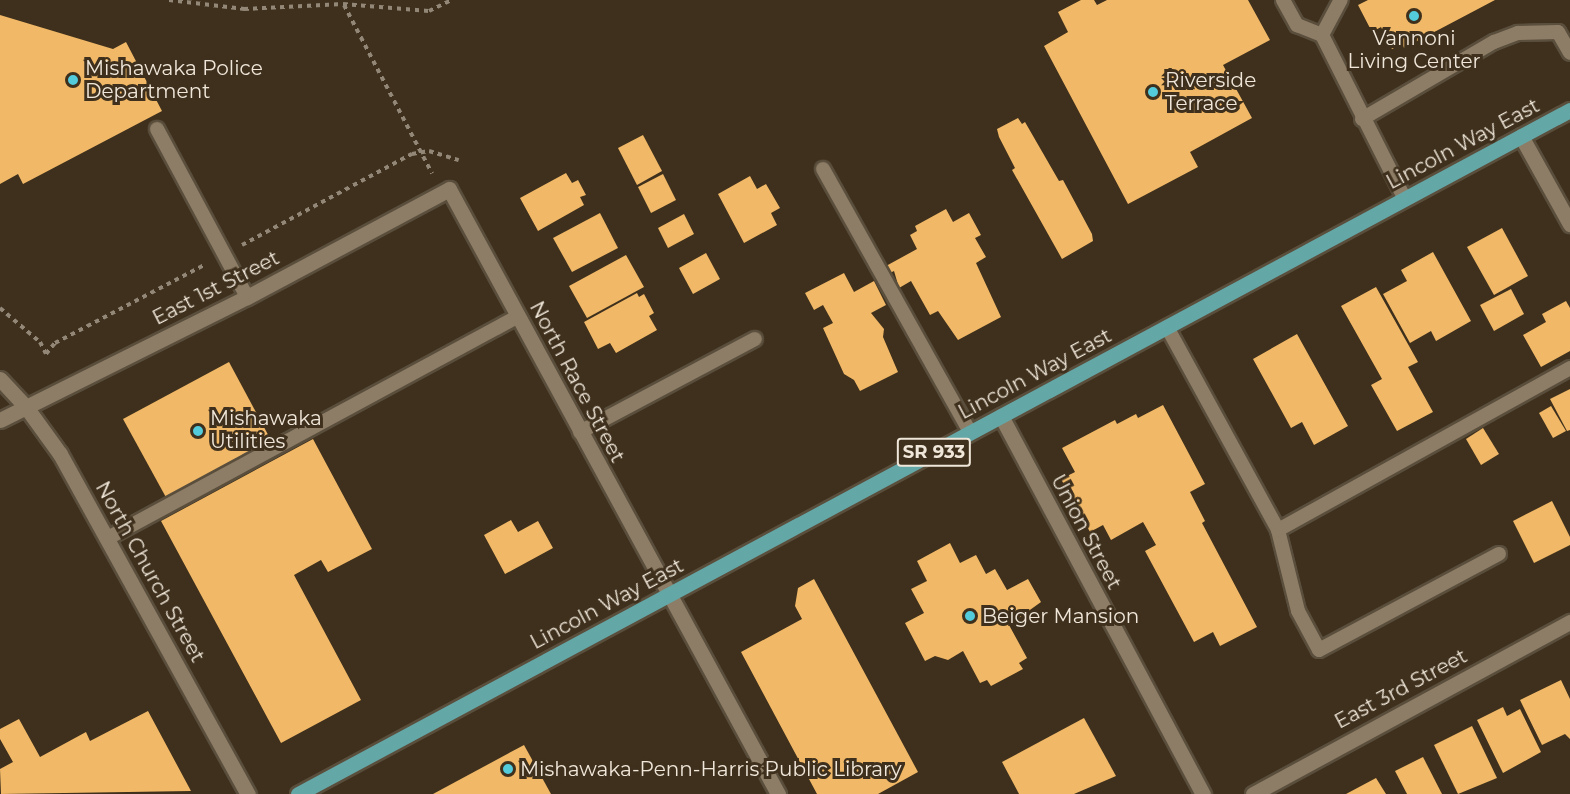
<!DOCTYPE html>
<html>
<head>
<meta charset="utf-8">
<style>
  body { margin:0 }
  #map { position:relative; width:1570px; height:794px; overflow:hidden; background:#3e301c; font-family:Montserrat,sans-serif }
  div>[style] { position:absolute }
  .building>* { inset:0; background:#f1b867 }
  .path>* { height:4px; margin-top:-2px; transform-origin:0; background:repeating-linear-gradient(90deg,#938877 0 4.5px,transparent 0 9px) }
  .roads { filter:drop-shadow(2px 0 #5a4e3c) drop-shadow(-2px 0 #5a4e3c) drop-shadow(0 2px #5a4e3c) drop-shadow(0 -2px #5a4e3c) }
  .service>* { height:14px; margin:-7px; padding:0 7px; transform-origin:7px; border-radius:7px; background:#8d7d66 }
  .minor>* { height:15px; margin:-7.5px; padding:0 7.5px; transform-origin:7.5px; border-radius:7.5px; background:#8d7d66 }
  .secondary>* { height:15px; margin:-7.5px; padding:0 7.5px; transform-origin:7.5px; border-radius:7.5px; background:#8d7d66 }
  .primary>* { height:15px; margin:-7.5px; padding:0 7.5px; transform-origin:7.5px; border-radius:7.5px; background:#64a7a7 }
  .dots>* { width:16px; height:16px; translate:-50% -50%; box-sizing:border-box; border:3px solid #3e301c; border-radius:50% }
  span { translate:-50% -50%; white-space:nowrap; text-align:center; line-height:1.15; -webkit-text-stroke:6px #3e301c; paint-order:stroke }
  .shield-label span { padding:2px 4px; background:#3e301c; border:2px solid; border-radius:4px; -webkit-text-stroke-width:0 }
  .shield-label { font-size:18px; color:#f0e7da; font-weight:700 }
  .poi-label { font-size:20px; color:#f0e7da }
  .left { translate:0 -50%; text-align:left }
  .street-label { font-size:20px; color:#f0e7da }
</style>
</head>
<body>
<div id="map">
  <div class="building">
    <i style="clip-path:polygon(1081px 0,1094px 0,1097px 5px,1107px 0,1248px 0,1270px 40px,1223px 65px,1252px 118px,1190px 152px,1198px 167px,1128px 204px,1044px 46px,1068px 32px,1058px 12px)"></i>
    <i style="clip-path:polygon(1368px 0,1495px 0,1404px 48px,1402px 44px,1392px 49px,1381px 27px,1372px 32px,1358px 5px)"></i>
    <i style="clip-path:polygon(0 15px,113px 49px,126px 42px,162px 111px,23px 184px,18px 174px,0 184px)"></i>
    <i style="clip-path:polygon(1018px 118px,1022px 124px,1025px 122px,1059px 181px,1063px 180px,1092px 234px,1093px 241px,1062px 259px,1012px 170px,1015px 168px,999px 137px,997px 129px)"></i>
    <i style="clip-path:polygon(643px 135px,662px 171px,637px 185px,618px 148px)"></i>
    <i style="clip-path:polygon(566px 173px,572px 183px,578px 180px,586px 195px,580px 197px,584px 205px,538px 231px,520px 198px)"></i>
    <i style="clip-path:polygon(663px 174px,676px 200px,651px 213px,638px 187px)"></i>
    <i style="clip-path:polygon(750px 176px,757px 189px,766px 184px,780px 208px,771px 213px,777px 225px,744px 243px,718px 194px)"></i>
    <i style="clip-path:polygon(946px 209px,953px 222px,969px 213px,981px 235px,975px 238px,986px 257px,976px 263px,1001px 317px,958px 340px,938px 311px,930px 315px,911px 281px,899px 288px,894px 271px,890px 273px,886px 266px,917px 249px,910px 235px,917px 231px,915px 226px)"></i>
    <i style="clip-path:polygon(600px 213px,618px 248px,572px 272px,553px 238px)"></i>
    <i style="clip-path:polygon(684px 214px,694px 234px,668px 248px,658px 228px)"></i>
    <i style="clip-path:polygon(1502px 228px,1528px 276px,1494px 295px,1467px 247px)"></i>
    <i style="clip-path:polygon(1433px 252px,1471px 321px,1436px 341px,1431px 331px,1410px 343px,1383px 294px,1407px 281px,1401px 270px)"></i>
    <i style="clip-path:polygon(706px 253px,720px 279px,693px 294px,679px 268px)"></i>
    <i style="clip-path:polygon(626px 255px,644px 287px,587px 318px,569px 286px)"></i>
    <i style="clip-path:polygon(844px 273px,854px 292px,874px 281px,886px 305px,871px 313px,884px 329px,883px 337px,898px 372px,860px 391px,854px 380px,844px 374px,823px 328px,833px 323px,823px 305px,814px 310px,805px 293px)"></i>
    <i style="clip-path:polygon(1376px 287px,1418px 362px,1408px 367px,1433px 412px,1397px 431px,1371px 385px,1382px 379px,1341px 306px)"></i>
    <i style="clip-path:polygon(1511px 289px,1524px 314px,1494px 331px,1480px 305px)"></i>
    <i style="clip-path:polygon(637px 293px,639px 297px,644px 294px,654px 313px,649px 316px,657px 330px,616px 353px,610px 343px,598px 349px,584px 322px)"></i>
    <i style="clip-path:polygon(1566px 301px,1570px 308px,1570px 351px,1541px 367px,1523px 335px,1546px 322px,1542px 314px)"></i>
    <i style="clip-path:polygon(1297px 334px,1348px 426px,1314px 445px,1302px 422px,1291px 428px,1253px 359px)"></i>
    <i style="clip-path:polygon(229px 362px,273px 444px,168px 501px,123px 419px)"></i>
    <i style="clip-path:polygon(1570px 389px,1570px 430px,1567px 431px,1550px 399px)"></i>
    <i style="clip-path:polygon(1163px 405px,1205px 484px,1190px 492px,1205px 521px,1202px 523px,1257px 627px,1220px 646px,1213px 632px,1194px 642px,1145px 551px,1156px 545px,1143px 522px,1111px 540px,1103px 525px,1090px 532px,1061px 479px,1075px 472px,1062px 448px,1115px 420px,1117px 424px,1136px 414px,1138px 418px)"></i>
    <i style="clip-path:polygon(1551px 406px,1566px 431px,1553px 438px,1539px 413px)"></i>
    <i style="clip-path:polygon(1483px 428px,1499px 454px,1481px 465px,1466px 439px)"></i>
    <i style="clip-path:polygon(313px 439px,372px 549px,328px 572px,321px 560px,294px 575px,361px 700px,281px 743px,161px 521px)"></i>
    <i style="clip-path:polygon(1552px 501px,1570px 537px,1570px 545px,1534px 563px,1513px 521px)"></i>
    <i style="clip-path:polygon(511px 520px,518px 532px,538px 521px,553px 548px,505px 574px,484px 535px)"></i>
    <i style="clip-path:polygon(950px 543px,960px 563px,976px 555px,986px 574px,995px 569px,1007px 590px,1028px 579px,1041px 602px,1009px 625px,1027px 658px,1019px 663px,1023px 669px,991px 686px,987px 680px,980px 683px,963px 651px,948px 660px,935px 656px,925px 661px,905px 623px,924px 613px,911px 589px,927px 581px,917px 561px)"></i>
    <i style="clip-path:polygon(814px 579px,918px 772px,878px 794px,817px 794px,741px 652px,802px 619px,795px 606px,798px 588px)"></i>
    <i style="clip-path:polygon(1561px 680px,1570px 699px,1570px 739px,1565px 734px,1542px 745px,1520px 700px)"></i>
    <i style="clip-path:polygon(1503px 707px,1507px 716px,1520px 709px,1541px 752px,1503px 773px,1477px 720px)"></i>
    <i style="clip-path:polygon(148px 711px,191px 791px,1px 794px,0 769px,13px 762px,0 739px,0 729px,19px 719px,40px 757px,86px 732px,90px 741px)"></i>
    <i style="clip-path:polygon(1084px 718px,1116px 776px,1074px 794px,1019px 794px,1002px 762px)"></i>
    <i style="clip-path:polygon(1472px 726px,1497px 778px,1458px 794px,1434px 745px)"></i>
    <i style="clip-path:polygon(524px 745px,551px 794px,433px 794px)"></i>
    <i style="clip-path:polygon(1423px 757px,1442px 794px,1407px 794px,1395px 771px)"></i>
    <i style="clip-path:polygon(1376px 778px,1386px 794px,1346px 794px)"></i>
  </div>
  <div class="path">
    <i style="left:169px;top:0;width:76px;rotate:6.8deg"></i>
    <i style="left:244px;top:9px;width:99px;rotate:-2.9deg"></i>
    <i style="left:343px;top:4px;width:86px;rotate:4.7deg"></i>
    <i style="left:429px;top:11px;width:25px;rotate:-26deg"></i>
    <i style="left:344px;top:5px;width:190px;rotate:62.4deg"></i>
    <i style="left:242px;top:245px;width:193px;rotate:-28.2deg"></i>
    <i style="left:412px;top:154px;width:17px;rotate:-10deg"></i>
    <i style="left:429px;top:151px;width:31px;rotate:17deg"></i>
    <i style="left:0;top:308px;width:52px;rotate:40.4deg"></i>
    <i style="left:40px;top:342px;width:13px;rotate:63deg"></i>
    <i style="left:46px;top:354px;width:14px;rotate:-51deg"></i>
    <i style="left:55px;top:343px;width:170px;rotate:-27.6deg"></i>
  </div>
  <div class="roads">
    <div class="service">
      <i style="left:1283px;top:0;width:29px;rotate:61deg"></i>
      <i style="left:1297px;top:25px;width:27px;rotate:22deg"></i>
      <i style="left:1322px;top:35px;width:184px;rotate:63.2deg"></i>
      <i style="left:1322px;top:35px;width:40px;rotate:-62deg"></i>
      <i style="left:1362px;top:119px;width:153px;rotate:-30.3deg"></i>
      <i style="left:1494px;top:42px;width:26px;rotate:-21deg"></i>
      <i style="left:1518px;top:33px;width:40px;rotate:-1.4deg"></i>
      <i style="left:1558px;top:32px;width:24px;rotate:60deg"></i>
      <i style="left:157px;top:129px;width:191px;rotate:61.8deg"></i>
      <i style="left:823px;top:169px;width:301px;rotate:60.8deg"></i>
      <i style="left:1167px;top:327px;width:231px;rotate:61.3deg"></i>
      <i style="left:1278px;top:530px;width:83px;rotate:76.1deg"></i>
      <i style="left:1298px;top:611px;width:44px;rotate:61.7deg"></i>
      <i style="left:1319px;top:650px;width:204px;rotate:-28.1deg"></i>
      <i style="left:580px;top:432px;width:198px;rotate:-28deg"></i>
      <i style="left:1278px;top:530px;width:334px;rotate:-29deg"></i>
      <i style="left:108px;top:538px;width:465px;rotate:-28.4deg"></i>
    </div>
    <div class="minor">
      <i style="left:1521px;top:136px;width:101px;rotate:60.9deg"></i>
      <i style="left:1001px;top:416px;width:429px;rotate:61.9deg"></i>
      <i style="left:0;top:420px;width:276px;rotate:-26.5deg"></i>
      <i style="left:247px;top:297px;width:229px;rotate:-28.1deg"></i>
      <i style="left:449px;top:189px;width:689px;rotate:61.46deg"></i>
      <i style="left:1253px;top:794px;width:361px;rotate:-28.5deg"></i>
    </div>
    <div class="secondary">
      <i style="left:0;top:379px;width:38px;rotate:47deg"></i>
      <i style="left:26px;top:407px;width:58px;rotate:54.1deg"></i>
      <i style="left:60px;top:454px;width:389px;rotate:61.1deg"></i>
    </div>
    <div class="primary">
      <i style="left:298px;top:794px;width:1444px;rotate:-28.27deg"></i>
    </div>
  </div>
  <div class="dots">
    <i style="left:1414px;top:16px;background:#53cbda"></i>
    <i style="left:73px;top:80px;background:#53cbda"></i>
    <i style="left:1153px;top:92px;background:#53cbda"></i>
    <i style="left:198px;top:431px;background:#53cbda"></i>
    <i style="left:970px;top:616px;background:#53cbda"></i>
    <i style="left:508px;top:769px;background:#53cbda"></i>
  </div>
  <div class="shield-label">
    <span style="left:934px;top:452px">SR 933</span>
  </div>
  <div class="poi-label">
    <span style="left:1414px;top:50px">Vannoni<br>Living Center</span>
    <span class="left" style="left:85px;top:80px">Mishawaka Police<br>Department</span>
    <span class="left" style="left:1165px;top:92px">Riverside<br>Terrace</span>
    <span class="left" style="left:210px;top:430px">Mishawaka<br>Utilities</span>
    <span class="left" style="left:982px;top:616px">Beiger Mansion</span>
    <span class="left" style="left:520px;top:769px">Mishawaka-Penn-Harris Public Library</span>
  </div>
  <div class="street-label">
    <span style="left:1463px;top:144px;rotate:-28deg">Lincoln Way East</span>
    <span style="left:216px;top:288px;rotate:-27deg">East 1st Street</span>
    <span style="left:1035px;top:374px;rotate:-28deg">Lincoln Way East</span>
    <span style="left:577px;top:382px;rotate:62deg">North Race Street</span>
    <span style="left:1086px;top:532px;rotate:62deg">Union Street</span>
    <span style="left:150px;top:572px;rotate:61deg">North Church Street</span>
    <span style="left:607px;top:604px;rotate:-28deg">Lincoln Way East</span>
    <span style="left:1401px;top:689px;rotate:-28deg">East 3rd Street</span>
  </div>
</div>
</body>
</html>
